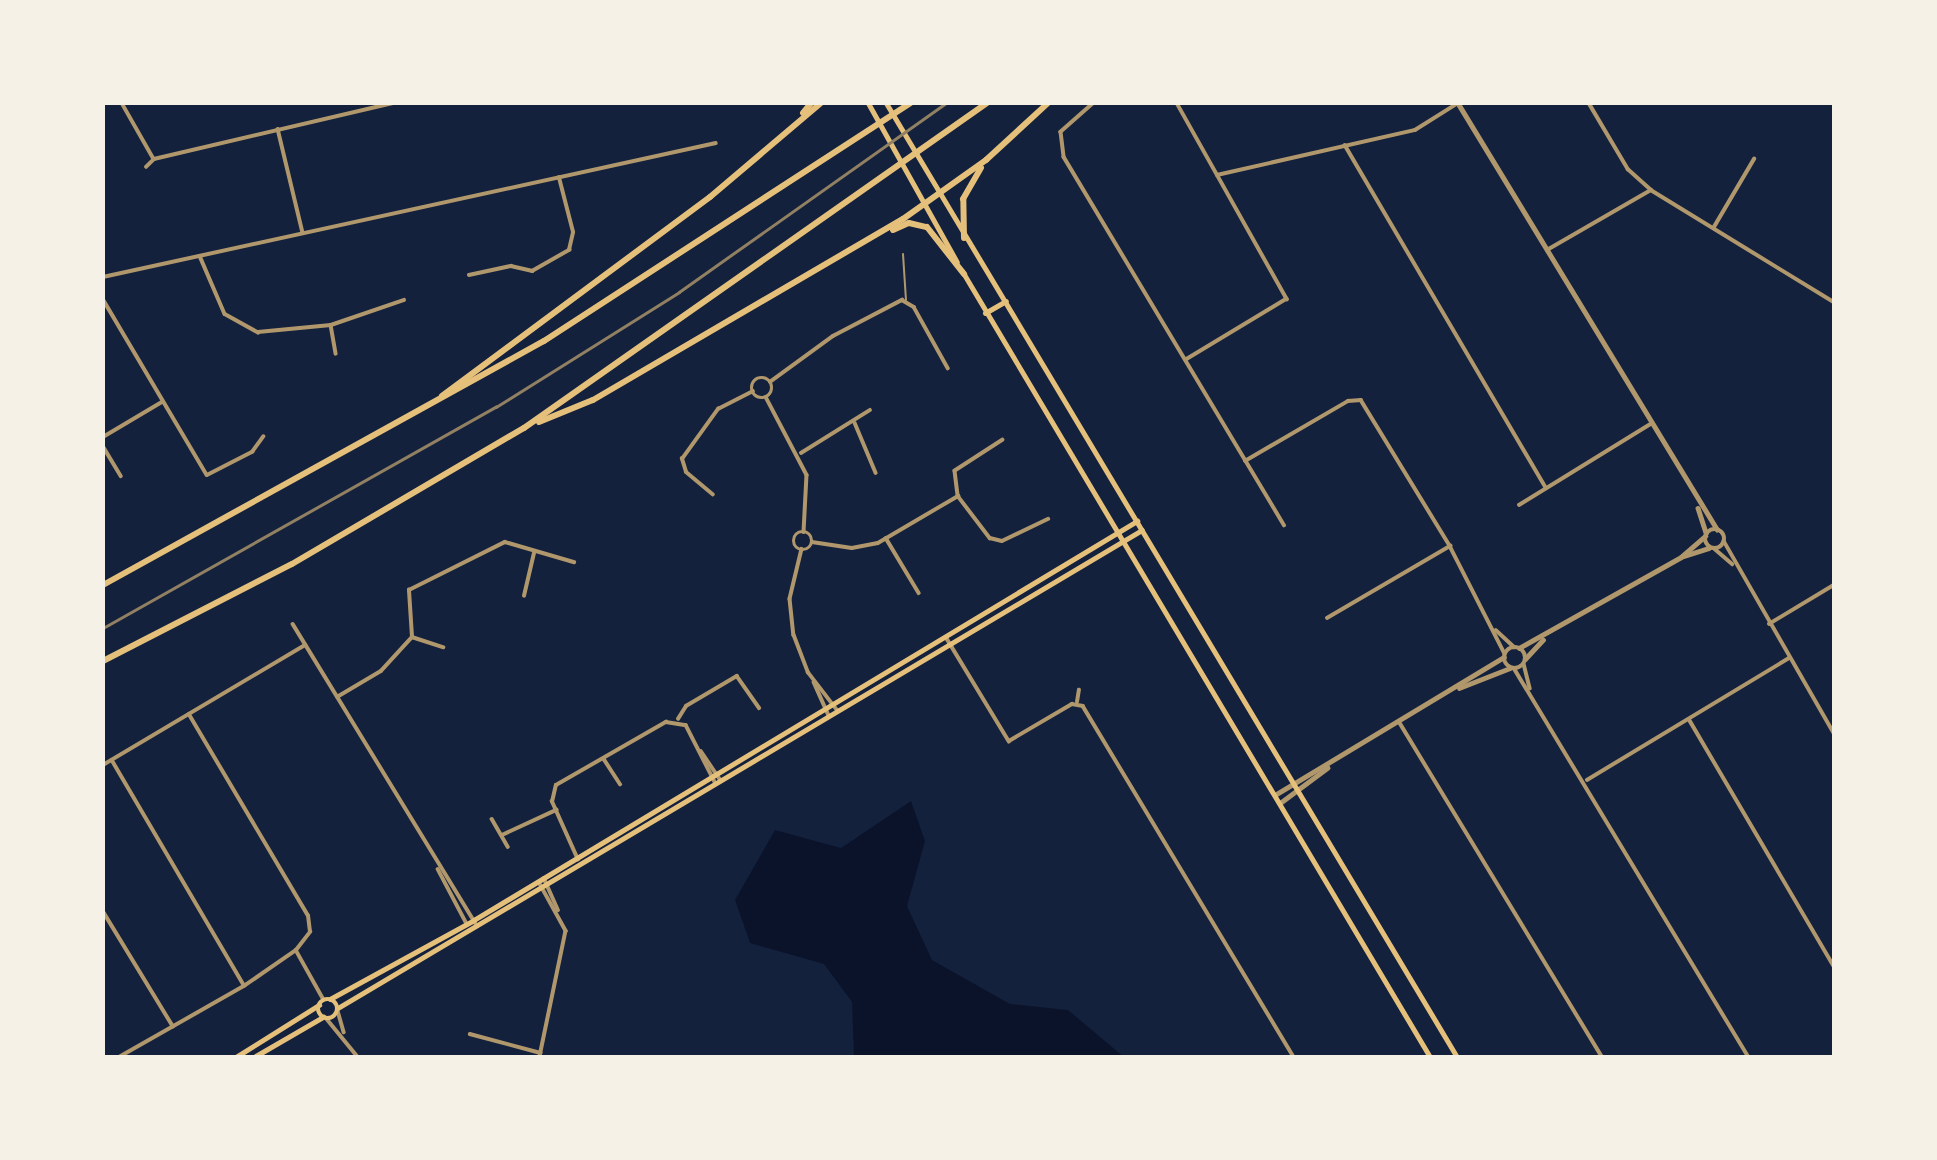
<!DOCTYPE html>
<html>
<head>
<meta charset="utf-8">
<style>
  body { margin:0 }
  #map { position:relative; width:1937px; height:1160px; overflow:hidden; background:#14213d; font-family:Helvetica,sans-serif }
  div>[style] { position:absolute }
  .water>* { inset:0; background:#0b132b }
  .service>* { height:2px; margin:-1px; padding:0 1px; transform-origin:1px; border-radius:1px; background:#b1986c }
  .minor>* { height:3.5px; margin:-1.75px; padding:0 1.75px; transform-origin:1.75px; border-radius:1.75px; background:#b1986c }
  .minor>.ring { margin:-1.75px; padding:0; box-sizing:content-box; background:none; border:3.5px solid #b1986c; border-radius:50% }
  .tertiary>* { height:4.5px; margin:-2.25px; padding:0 2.25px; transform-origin:2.25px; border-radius:2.25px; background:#b1986c }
  .tertiary>.ring { margin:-2.25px; padding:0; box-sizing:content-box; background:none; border:4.5px solid #b1986c; border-radius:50% }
  .secondary>* { height:4.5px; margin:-2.25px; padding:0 2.25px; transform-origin:2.25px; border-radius:2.25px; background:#e5c07b }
  .secondary>.ring { margin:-2.25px; padding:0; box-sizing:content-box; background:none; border:4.5px solid #e5c07b; border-radius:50% }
  .trunk>* { height:5px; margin:-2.5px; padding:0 2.5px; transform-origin:2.5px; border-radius:2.5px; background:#e5c07b }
  .motorway>* { height:6px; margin:-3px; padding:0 3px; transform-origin:3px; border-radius:3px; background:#e5c07b }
  .rail>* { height:2.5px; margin:-1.25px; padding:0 1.25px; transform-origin:1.25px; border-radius:1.25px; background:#918062 }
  span { translate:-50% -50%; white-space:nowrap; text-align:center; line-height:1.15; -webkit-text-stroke:7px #f6f1e7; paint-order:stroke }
  .frame { position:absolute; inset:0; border:105px solid #f6f1e7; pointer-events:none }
</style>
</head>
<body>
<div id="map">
  <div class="water">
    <i style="clip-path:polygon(911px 801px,925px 841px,907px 906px,932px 960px,1010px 1004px,1068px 1010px,1124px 1057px,854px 1057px,852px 1002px,824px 964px,750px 943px,735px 900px,775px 830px,841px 848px)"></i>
  </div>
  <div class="service">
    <i style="left:903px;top:254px;width:46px;rotate:86.3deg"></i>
  </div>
  <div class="minor">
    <i style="left:122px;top:103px;width:64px;rotate:60.3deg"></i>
    <i style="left:1094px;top:103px;width:44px;rotate:138.7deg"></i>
    <i style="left:1061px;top:132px;width:25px;rotate:83deg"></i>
    <i style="left:1064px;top:157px;width:429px;rotate:59.1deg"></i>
    <i style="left:1177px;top:103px;width:225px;rotate:60.7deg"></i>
    <i style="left:1287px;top:299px;width:118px;rotate:148.9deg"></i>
    <i style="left:1589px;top:103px;width:77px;rotate:59.4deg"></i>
    <i style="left:1628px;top:169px;width:31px;rotate:42deg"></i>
    <i style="left:1651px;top:190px;width:215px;rotate:31.5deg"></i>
    <i style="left:278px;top:129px;width:107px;rotate:76.5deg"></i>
    <i style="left:1345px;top:145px;width:397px;rotate:59.6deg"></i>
    <i style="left:146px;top:167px;width:11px;rotate:-45deg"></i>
    <i style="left:154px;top:159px;width:245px;rotate:-13.2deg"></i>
    <i style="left:1217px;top:175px;width:203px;rotate:-12.8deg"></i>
    <i style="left:1415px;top:130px;width:51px;rotate:-32.1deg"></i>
    <i style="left:1714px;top:227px;width:79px;rotate:-59.5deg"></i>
    <i style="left:1547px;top:250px;width:120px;rotate:-30deg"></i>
    <i style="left:200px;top:256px;width:63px;rotate:66.7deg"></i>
    <i style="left:225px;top:314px;width:38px;rotate:29deg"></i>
    <i style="left:258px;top:332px;width:73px;rotate:-5.5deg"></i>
    <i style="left:331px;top:325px;width:77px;rotate:-18.9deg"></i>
    <i style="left:469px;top:275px;width:43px;rotate:-12.1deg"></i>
    <i style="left:511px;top:266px;width:22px;rotate:13deg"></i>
    <i style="left:532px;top:271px;width:43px;rotate:-29.6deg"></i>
    <i style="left:569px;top:250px;width:18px;rotate:-77deg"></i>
    <i style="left:573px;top:232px;width:56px;rotate:-104.5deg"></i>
    <i style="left:103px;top:277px;width:627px;rotate:-12.33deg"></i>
    <i style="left:103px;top:299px;width:204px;rotate:59.4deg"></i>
    <i style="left:207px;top:475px;width:51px;rotate:-27.1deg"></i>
    <i style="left:252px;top:452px;width:19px;rotate:-54deg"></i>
    <i style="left:331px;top:325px;width:29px;rotate:80deg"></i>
    <i class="ring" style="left:752px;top:378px;width:16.5px;height:16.5px"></i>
    <i style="left:770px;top:382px;width:78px;rotate:-36.1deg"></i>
    <i style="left:833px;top:336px;width:78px;rotate:-27.6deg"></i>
    <i style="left:902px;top:300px;width:14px;rotate:30deg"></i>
    <i style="left:914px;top:307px;width:70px;rotate:60.9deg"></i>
    <i style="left:766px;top:397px;width:88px;rotate:62.3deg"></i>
    <i style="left:807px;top:475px;width:57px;rotate:93deg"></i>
    <i style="left:855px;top:423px;width:54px;rotate:67.2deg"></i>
    <i style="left:103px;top:437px;width:69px;rotate:-30.7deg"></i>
    <i style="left:1003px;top:440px;width:57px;rotate:147.1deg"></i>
    <i style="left:955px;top:471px;width:25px;rotate:83deg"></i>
    <i style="left:958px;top:496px;width:53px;rotate:52.7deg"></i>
    <i style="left:990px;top:538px;width:12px;rotate:14deg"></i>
    <i style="left:1002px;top:541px;width:51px;rotate:-25.6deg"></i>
    <i style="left:103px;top:446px;width:35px;rotate:59deg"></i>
    <i style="left:801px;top:453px;width:81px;rotate:-31.9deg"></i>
    <i style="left:1245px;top:461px;width:119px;rotate:-30.2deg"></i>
    <i style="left:1348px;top:401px;width:13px;rotate:-4deg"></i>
    <i style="left:1361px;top:400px;width:171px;rotate:58.6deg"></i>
    <i style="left:1450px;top:546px;width:121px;rotate:63deg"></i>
    <i style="left:713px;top:495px;width:35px;rotate:-140deg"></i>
    <i style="left:686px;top:472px;width:14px;rotate:-107deg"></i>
    <i style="left:682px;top:459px;width:62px;rotate:-54.2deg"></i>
    <i style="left:718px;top:409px;width:39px;rotate:-27deg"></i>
    <i style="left:1519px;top:505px;width:153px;rotate:-31.6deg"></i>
    <i class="ring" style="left:794px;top:532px;width:14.5px;height:14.5px"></i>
    <i style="left:886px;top:538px;width:64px;rotate:59deg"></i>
    <i style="left:1724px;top:541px;width:221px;rotate:60.2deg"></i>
    <i style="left:812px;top:542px;width:40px;rotate:8.5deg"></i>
    <i style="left:852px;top:548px;width:26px;rotate:-11deg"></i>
    <i style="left:878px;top:543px;width:93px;rotate:-30.4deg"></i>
    <i style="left:802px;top:549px;width:51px;rotate:103.5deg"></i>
    <i style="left:790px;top:599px;width:36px;rotate:84deg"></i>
    <i style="left:794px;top:635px;width:40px;rotate:69deg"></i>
    <i style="left:808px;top:672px;width:49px;rotate:52.4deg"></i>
    <i style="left:1715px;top:549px;width:23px;rotate:41deg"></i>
    <i style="left:524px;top:596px;width:44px;rotate:-76.9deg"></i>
    <i style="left:1327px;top:618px;width:143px;rotate:-30.3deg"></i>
    <i style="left:293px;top:624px;width:354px;rotate:58.6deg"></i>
    <i style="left:1769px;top:624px;width:76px;rotate:-31deg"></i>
    <i style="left:1496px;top:630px;width:25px;rotate:43deg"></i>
    <i style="left:412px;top:637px;width:33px;rotate:18deg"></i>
    <i style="left:946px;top:637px;width:122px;rotate:58.8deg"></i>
    <i style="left:1009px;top:741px;width:73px;rotate:-30.4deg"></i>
    <i style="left:1072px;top:704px;width:11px;rotate:10deg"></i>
    <i style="left:1083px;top:706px;width:410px;rotate:59deg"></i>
    <i style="left:1524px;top:664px;width:25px;rotate:76deg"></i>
    <i style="left:1514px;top:668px;width:454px;rotate:58.9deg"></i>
    <i style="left:814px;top:682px;width:37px;rotate:66deg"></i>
    <i style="left:337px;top:697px;width:51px;rotate:-30.6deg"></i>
    <i style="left:381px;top:671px;width:46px;rotate:-47.6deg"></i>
    <i style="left:412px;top:637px;width:47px;rotate:-93.7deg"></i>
    <i style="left:409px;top:590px;width:107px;rotate:-26.6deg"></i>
    <i style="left:505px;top:542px;width:72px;rotate:16.2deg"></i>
    <i style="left:1077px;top:702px;width:12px;rotate:-81deg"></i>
    <i style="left:678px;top:719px;width:15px;rotate:-58deg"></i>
    <i style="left:686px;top:706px;width:59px;rotate:-30.5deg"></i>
    <i style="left:737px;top:676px;width:39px;rotate:55deg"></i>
    <i style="left:1689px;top:719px;width:286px;rotate:59.6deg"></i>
    <i style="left:1400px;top:723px;width:390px;rotate:58.8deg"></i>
    <i style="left:701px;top:751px;width:36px;rotate:56deg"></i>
    <i style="left:604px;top:759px;width:30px;rotate:57deg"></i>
    <i style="left:112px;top:760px;width:261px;rotate:59.6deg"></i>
    <i style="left:103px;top:765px;width:235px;rotate:-30.7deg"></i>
    <i style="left:1587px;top:780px;width:236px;rotate:-31.1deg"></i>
    <i style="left:492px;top:819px;width:32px;rotate:60deg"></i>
    <i style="left:502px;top:835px;width:60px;rotate:-24.8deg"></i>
    <i style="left:578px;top:860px;width:64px;rotate:-114.1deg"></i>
    <i style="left:552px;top:802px;width:17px;rotate:-77deg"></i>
    <i style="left:556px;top:785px;width:127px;rotate:-29.8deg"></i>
    <i style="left:666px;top:722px;width:20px;rotate:9deg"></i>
    <i style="left:686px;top:725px;width:66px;rotate:63deg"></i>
    <i style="left:438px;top:869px;width:62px;rotate:62.2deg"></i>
    <i style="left:544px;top:878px;width:35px;rotate:66deg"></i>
    <i style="left:539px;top:882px;width:56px;rotate:61.1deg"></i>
    <i style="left:566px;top:931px;width:129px;rotate:101.7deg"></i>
    <i style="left:103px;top:911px;width:135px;rotate:58.7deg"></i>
    <i style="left:296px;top:950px;width:57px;rotate:60.8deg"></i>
    <i style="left:338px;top:1011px;width:22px;rotate:74deg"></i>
    <i style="left:327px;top:1019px;width:49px;rotate:50.8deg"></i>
    <i style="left:470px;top:1034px;width:73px;rotate:15deg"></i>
    <i style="left:119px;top:1057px;width:144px;rotate:-29.6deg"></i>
    <i style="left:244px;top:986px;width:63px;rotate:-34.7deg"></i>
    <i style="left:296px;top:950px;width:23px;rotate:-52deg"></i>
    <i style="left:310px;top:932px;width:16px;rotate:-97deg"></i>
    <i style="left:308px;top:916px;width:234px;rotate:-120.6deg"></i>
  </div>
  <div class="tertiary">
    <i style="left:1458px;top:103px;width:499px;rotate:58.7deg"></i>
    <i style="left:1698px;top:508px;width:26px;rotate:72deg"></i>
    <i class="ring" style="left:1705px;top:529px;width:15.5px;height:15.5px"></i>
    <i style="left:1684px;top:556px;width:26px;rotate:-18deg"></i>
    <i class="ring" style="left:1504px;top:647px;width:17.5px;height:17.5px"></i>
    <i style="left:1519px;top:648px;width:186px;rotate:-29.3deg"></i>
    <i style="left:1681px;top:557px;width:32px;rotate:-41deg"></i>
    <i style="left:1525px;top:659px;width:26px;rotate:-47deg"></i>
    <i style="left:1459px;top:688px;width:55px;rotate:-21.4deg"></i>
    <i style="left:1275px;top:795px;width:267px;rotate:-31.1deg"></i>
    <i style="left:1280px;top:803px;width:59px;rotate:-36.7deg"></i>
  </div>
  <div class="secondary">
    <i style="left:330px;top:999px;width:164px;rotate:-28.7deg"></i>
    <i style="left:474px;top:920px;width:774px;rotate:-31.04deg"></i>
    <i class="ring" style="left:318px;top:999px;width:15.5px;height:15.5px"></i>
    <i style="left:338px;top:1008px;width:935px;rotate:-30.73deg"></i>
    <i style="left:236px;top:1057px;width:98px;rotate:-32.1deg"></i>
    <i style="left:254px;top:1057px;width:80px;rotate:-30.1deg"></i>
  </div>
  <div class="trunk">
    <i style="left:868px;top:103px;width:182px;rotate:60.8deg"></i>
    <i style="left:886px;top:103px;width:1112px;rotate:59.1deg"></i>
    <i style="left:962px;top:271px;width:915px;rotate:59.23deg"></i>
    <i style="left:985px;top:313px;width:24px;rotate:-30deg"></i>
  </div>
  <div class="motorway">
    <i style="left:803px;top:113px;width:13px;rotate:-51deg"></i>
    <i style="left:893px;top:230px;width:17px;rotate:-24deg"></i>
    <i style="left:909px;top:223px;width:18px;rotate:13deg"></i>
    <i style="left:927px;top:227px;width:60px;rotate:51.8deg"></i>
    <i style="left:964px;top:238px;width:39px;rotate:-91deg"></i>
    <i style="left:963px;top:199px;width:36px;rotate:-60deg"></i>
    <i style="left:442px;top:396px;width:334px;rotate:-36.6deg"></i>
    <i style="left:710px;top:197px;width:145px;rotate:-40.3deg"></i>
    <i style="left:539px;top:422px;width:58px;rotate:-22.2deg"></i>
    <i style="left:593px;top:400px;width:359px;rotate:-30.3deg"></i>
    <i style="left:903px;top:219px;width:102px;rotate:-35.4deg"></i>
    <i style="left:986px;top:160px;width:84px;rotate:-42.6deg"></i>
    <i style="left:103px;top:585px;width:504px;rotate:-28.96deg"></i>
    <i style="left:544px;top:341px;width:437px;rotate:-33deg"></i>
    <i style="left:103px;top:661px;width:212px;rotate:-27.2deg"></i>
    <i style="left:292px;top:564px;width:269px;rotate:-30.4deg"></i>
    <i style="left:524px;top:428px;width:566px;rotate:-35.07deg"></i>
  </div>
  <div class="rail">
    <i style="left:103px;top:628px;width:451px;rotate:-29.4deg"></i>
    <i style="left:496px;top:407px;width:216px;rotate:-32.1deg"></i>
    <i style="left:679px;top:292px;width:327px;rotate:-35.3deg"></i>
  </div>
  <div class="frame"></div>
</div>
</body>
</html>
